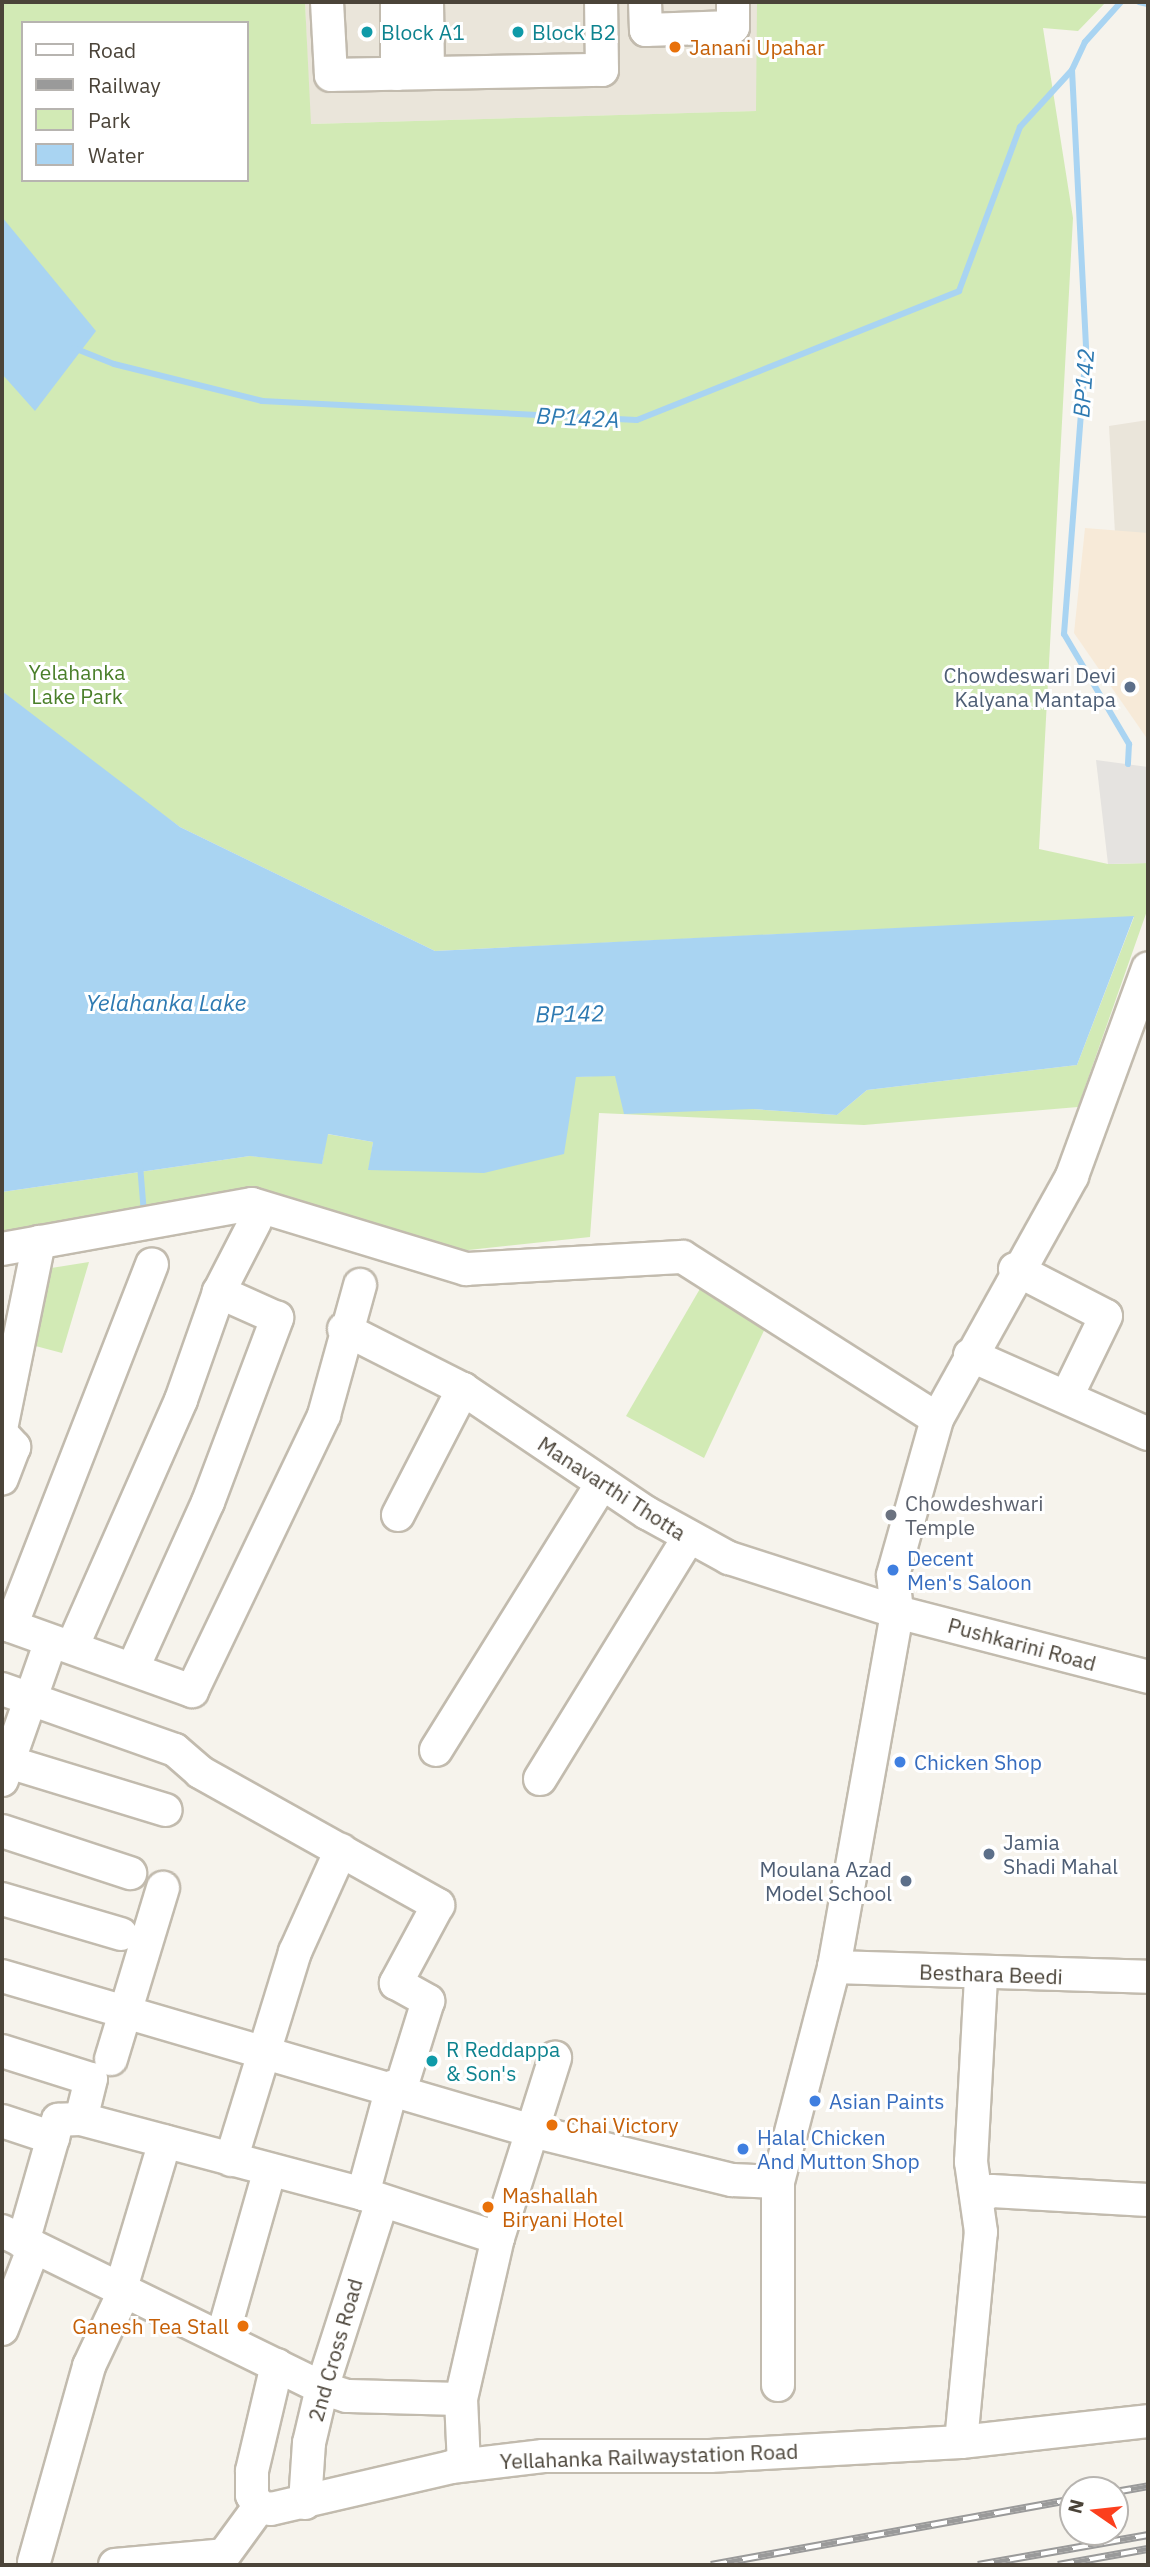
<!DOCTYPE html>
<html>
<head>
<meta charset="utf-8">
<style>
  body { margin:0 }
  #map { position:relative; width:1150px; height:2567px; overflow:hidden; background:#f6f3ec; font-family:"IBM Plex Sans",sans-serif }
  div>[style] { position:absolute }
  .residential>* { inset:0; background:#eae5da }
  .commercial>* { inset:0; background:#f7ead8 }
  .green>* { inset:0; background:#d2eab5 }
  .parking>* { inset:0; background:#e5e3e0 }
  .water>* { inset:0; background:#a9d4f2 }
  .stream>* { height:6px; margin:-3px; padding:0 3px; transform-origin:3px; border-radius:3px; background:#a9d4f2 }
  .roads { filter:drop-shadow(2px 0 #c2bbae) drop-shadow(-2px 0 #c2bbae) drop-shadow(0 2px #c2bbae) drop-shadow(0 -2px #c2bbae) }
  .minor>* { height:32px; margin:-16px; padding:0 16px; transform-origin:16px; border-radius:16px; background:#fff }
  .rail>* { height:8px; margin-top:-4px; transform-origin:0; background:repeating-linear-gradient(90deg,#fff 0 16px,#9a9a9a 0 32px); box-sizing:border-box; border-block:2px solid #9a9a9a }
  .dots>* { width:19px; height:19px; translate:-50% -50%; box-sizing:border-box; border:4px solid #fff; border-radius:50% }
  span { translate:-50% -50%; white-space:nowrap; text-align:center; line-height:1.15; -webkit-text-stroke:6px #fff; paint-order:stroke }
  .culture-label { font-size:21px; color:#0d838f }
  .left { translate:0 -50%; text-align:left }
  .food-label { font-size:21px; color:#c56008 }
  .right { translate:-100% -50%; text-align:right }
  .park-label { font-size:21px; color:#4a7f2a }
  .service-label { font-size:21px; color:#4e5e75 }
  .street-label { font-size:21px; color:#4b4439 }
  .worship-label { font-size:21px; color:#5b616d }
  .shop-label { font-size:21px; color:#366cbe }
  .water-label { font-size:23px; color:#2e7ab2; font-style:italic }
  .frame { position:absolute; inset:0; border:4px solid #4b4439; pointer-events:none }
  .legend { position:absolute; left:21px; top:21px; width:228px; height:161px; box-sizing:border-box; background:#fff; border:2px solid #b7b4b0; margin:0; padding:9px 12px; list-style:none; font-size:21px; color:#4b4439 }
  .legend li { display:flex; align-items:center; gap:14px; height:35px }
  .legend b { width:35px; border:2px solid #b7b4b0 }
  .north { position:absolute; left:1059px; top:2476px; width:70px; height:70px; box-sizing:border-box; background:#fff; border:2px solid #b7b4b0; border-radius:50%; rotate:284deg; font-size:19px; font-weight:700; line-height:28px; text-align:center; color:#4b4439 }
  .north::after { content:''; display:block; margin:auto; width:24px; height:32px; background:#fc3f1d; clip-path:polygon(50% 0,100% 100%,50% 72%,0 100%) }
</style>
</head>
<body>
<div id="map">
  <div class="residential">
    <i style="clip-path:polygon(305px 2px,757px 2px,757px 111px,310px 124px)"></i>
    <i style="clip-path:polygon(1148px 420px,1148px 533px,1115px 533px,1109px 426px)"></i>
  </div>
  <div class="commercial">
    <i style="clip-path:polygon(1085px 528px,1148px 533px,1148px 740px,1074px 633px)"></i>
  </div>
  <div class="green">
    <i style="clip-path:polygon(evenodd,2px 2px,305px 2px,311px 124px,756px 111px,757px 2px,1106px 2px,1078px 31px,1043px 28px,1073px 218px,1039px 849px,1108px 864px,1148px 863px,1148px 908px,1078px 1107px,864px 1125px,599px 1113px,590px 1237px,459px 1251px,247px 1191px,2px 1231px,2px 1192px,250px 1156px,322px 1163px,327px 1134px,373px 1142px,369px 1170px,576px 1077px,615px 1075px,753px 1109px,837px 1115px,867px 1090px,1077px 1065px,1134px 917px,435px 951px,180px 827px,40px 726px,2px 691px,2px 2px,23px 23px,247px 23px,247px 180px,23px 180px,23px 23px)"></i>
    <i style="clip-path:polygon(89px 1262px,62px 1353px,28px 1344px,45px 1269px)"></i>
    <i style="clip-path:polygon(701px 1287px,768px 1322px,704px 1458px,626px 1416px)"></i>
  </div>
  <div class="parking">
    <i style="clip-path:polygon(1096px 760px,1148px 767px,1148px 863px,1108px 864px)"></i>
  </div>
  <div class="water">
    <i style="clip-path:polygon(2px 217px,96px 331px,35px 411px,2px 374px)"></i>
    <i style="clip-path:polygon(2px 691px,180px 827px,435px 951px,1134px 916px,1077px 1065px,867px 1090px,837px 1115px,753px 1109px,624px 1114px,615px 1076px,576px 1077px,564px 1154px,484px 1173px,368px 1170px,373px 1142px,328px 1134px,322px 1164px,250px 1156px,2px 1192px)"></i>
  </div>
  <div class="stream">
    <i style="left:1121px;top:2px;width:54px;rotate:132deg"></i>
    <i style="left:1085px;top:42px;width:31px;rotate:115deg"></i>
    <i style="left:1072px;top:70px;width:278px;rotate:87.1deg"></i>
    <i style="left:1086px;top:348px;width:287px;rotate:94.4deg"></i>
    <i style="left:1064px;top:634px;width:128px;rotate:59.4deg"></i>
    <i style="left:1129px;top:744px;width:20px;rotate:93deg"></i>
    <i style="left:1139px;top:2px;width:9px;rotate:13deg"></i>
    <i style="left:74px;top:348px;width:43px;rotate:21.8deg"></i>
    <i style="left:114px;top:364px;width:153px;rotate:14deg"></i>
    <i style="left:262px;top:401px;width:375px;rotate:2.9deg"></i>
    <i style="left:637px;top:420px;width:347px;rotate:-21.8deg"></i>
    <i style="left:959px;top:291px;width:175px;rotate:-69.6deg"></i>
    <i style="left:1020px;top:127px;width:77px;rotate:-47.6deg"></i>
    <i style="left:140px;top:1165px;width:49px;rotate:85.3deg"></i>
  </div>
  <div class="roads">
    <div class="minor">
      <i style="left:327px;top:2px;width:73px;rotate:86.9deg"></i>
      <i style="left:331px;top:75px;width:271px;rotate:-1.1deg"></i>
      <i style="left:602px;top:70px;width:68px;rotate:-90.8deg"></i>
      <i style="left:427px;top:2px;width:71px;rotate:89.2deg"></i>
      <i style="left:645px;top:2px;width:28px;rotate:88deg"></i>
      <i style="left:646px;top:30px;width:87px;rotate:-2deg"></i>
      <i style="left:733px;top:27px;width:25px;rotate:-90deg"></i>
      <i style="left:397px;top:74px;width:72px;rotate:-90deg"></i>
      <i style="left:2px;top:1249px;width:254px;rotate:-10.2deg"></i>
      <i style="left:252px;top:1204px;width:224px;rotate:16.9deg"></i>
      <i style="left:466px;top:1269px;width:217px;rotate:-3.2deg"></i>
      <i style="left:683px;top:1257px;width:301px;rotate:32.5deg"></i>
      <i style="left:1015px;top:1269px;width:102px;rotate:27.3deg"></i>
      <i style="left:1106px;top:1316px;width:87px;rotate:116deg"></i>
      <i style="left:344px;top:1329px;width:133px;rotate:26.8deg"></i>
      <i style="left:463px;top:1389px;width:222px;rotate:34deg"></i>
      <i style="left:647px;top:1513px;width:94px;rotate:28.8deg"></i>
      <i style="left:729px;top:1558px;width:176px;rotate:17.8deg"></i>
      <i style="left:897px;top:1612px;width:259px;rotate:14.5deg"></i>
      <i style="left:970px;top:1355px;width:195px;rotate:23.9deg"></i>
      <i style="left:2px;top:1424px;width:186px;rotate:-78.5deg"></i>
      <i style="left:2px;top:1434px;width:18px;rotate:47deg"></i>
      <i style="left:14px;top:1447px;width:34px;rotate:111deg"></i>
      <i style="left:398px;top:1515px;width:142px;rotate:-62.7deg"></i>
      <i style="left:2px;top:1623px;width:202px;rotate:19.7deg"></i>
      <i style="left:192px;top:1691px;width:306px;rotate:-64.4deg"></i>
      <i style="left:324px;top:1415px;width:135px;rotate:-74.5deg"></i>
      <i style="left:11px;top:1626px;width:388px;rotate:-68.7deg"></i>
      <i style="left:73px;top:1645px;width:268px;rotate:-66.2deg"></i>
      <i style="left:181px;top:1400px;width:114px;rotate:-70.6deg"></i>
      <i style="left:219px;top:1292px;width:79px;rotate:-62.8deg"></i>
      <i style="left:133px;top:1668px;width:182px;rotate:-65.7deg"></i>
      <i style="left:208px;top:1502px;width:197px;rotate:-69.4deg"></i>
      <i style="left:277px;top:1318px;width:64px;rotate:-155.9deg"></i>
      <i style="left:2px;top:1689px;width:183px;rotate:19.4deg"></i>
      <i style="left:175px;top:1750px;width:33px;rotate:41deg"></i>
      <i style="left:200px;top:1772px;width:273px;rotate:29.2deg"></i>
      <i style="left:438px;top:1905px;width:89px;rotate:118.3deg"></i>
      <i style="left:396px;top:1983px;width:37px;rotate:29deg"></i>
      <i style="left:428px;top:2001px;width:94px;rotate:107.3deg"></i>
      <i style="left:436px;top:1750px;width:314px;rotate:-58.1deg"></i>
      <i style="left:2px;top:1760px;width:171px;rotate:17deg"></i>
      <i style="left:540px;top:1779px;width:284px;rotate:-58.4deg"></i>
      <i style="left:2px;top:1780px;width:147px;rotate:-70.6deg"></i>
      <i style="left:2px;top:1831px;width:135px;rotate:18.2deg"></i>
      <i style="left:2px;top:1899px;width:124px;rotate:16.4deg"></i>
      <i style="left:834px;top:1967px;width:314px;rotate:1.8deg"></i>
      <i style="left:2px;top:1976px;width:552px;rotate:16.3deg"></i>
      <i style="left:532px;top:2131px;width:77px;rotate:-72.5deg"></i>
      <i style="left:2px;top:2051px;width:93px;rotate:17.5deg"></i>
      <i style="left:91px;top:2079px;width:41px;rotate:104deg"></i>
      <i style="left:81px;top:2119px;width:23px;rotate:178deg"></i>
      <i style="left:58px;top:2120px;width:127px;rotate:106deg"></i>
      <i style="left:111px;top:2059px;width:179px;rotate:-73.1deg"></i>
      <i style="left:81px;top:2119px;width:292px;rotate:14.9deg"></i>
      <i style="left:363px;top:2194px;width:142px;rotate:18.1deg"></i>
      <i style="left:2px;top:2121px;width:54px;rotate:18.4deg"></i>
      <i style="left:231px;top:2160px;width:218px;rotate:-72.9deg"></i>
      <i style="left:295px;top:1952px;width:112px;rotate:-65.7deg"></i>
      <i style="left:363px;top:2194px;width:111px;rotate:-74.8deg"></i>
      <i style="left:980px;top:2197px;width:13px;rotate:-27deg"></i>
      <i style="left:992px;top:2191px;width:156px;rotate:3.3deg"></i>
      <i style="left:2px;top:2231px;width:356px;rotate:26.1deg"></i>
      <i style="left:322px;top:2388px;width:26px;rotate:18deg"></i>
      <i style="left:347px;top:2396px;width:114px;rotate:1.5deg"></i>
      <i style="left:121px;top:2288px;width:153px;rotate:-73.3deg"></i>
      <i style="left:2px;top:2329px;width:88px;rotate:-68.7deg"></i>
      <i style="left:222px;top:2338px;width:175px;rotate:-74.1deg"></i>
      <i style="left:277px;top:2365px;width:109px;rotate:103.3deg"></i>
      <i style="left:252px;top:2471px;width:24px;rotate:90deg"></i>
      <i style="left:252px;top:2495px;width:14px;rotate:60deg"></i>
      <i style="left:259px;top:2507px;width:12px;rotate:9deg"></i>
      <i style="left:271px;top:2509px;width:185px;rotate:-13.1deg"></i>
      <i style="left:451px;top:2467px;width:93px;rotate:-6.8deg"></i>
      <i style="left:543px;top:2456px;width:167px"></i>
      <i style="left:710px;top:2456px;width:251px;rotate:-3.2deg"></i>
      <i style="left:961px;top:2442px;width:188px;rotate:-6.4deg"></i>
      <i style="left:778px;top:2385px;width:203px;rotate:-90deg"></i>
      <i style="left:778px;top:2182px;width:222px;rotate:-75.4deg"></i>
      <i style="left:834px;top:1967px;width:361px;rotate:-79.9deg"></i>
      <i style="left:897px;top:1612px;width:37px;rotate:-96deg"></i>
      <i style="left:893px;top:1575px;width:162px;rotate:-74.2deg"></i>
      <i style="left:937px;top:1419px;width:278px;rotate:-60.9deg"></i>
      <i style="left:1072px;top:1176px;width:221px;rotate:-69.9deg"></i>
      <i style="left:961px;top:2442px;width:211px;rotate:-84.6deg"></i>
      <i style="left:981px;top:2232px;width:71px;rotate:-98.1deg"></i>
      <i style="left:971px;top:2162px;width:187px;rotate:-86.9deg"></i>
      <i style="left:464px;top:2465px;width:66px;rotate:-92.6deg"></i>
      <i style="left:461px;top:2399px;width:165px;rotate:-77.1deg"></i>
      <i style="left:498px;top:2238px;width:112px;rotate:-72.4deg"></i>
      <i style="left:532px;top:2131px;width:206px;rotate:13.8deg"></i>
      <i style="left:732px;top:2180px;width:46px;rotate:2.5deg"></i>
      <i style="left:305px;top:2503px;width:60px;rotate:-86.2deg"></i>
      <i style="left:309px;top:2443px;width:57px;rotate:-76.7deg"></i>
      <i style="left:322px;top:2388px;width:196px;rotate:-72.2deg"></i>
      <i style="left:34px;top:2562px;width:204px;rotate:-74.3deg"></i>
      <i style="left:89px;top:2366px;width:84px;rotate:-64.7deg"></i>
      <i style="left:115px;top:2565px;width:109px;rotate:-5.2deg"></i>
      <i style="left:224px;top:2555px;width:59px;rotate:-53.9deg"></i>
    </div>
  </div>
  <div class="rail">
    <i style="left:1115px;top:2492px;width:34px;rotate:-10deg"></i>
    <i style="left:711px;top:2565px;width:368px;rotate:-10.3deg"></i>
    <i style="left:978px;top:2565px;width:173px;rotate:-10deg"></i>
    <i style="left:1058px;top:2565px;width:91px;rotate:-10.1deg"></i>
    <i style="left:1147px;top:2565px;width:1px"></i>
  </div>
  <div class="dots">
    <i style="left:367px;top:32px;background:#0f9aa8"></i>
    <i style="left:518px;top:32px;background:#0f9aa8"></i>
    <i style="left:675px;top:47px;background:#e8710a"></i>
    <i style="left:1130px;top:687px;background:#5c6f8a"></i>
    <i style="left:891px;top:1515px;background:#6b7280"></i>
    <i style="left:893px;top:1570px;background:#3f7fe0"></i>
    <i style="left:900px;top:1762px;background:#3f7fe0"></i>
    <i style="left:989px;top:1854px;background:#5c6f8a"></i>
    <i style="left:906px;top:1881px;background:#5c6f8a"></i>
    <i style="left:432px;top:2061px;background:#0f9aa8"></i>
    <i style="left:815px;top:2101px;background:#3f7fe0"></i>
    <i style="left:552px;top:2125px;background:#e8710a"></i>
    <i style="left:743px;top:2149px;background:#3f7fe0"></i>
    <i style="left:488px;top:2207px;background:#e8710a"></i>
    <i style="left:243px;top:2326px;background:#e8710a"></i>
  </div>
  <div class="culture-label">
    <span class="left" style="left:381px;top:32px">Block A1</span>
    <span class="left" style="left:532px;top:32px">Block B2</span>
    <span class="left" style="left:446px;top:2061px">R Reddappa<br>&amp; Son's</span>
  </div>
  <div class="food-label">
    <span class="left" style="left:689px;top:47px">Janani Upahar</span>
    <span class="left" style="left:566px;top:2125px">Chai Victory</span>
    <span class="left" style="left:502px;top:2207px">Mashallah<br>Biryani Hotel</span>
    <span class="right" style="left:229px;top:2326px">Ganesh Tea Stall</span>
  </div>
  <div class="park-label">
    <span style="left:77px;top:684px">Yelahanka<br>Lake Park</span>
  </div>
  <div class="service-label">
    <span class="right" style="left:1116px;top:687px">Chowdeswari Devi<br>Kalyana Mantapa</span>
    <span class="left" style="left:1003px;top:1854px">Jamia<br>Shadi Mahal</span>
    <span class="right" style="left:892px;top:1881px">Moulana Azad<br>Model School</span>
  </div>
  <div class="street-label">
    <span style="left:612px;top:1488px;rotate:33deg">Manavarthi Thotta</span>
    <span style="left:1022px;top:1644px;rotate:15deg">Pushkarini Road</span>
    <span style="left:991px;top:1974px;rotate:2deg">Besthara Beedi</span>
    <span style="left:335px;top:2350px;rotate:-74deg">2nd Cross Road</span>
    <span style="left:649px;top:2456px;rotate:-2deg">Yellahanka Railwaystation Road</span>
  </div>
  <div class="worship-label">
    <span class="left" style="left:905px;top:1515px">Chowdeshwari<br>Temple</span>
  </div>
  <div class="shop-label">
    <span class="left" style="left:907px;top:1570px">Decent<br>Men's Saloon</span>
    <span class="left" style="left:914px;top:1762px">Chicken Shop</span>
    <span class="left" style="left:829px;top:2101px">Asian Paints</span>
    <span class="left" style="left:757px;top:2149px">Halal Chicken<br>And Mutton Shop</span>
  </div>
  <div class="water-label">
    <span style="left:1083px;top:383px;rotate:-86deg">BP142</span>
    <span style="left:578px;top:417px;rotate:3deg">BP142A</span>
    <span style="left:166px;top:1002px">Yelahanka Lake</span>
    <span style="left:570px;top:1013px;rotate:-1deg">BP142</span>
  </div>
  <div class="frame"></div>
  <ul class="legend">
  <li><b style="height:9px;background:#fff"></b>Road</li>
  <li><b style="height:9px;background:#9a9a9a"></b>Railway</li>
  <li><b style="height:19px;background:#d2eab5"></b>Park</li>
  <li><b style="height:19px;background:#a9d4f2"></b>Water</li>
  </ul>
  <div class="north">N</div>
</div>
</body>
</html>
